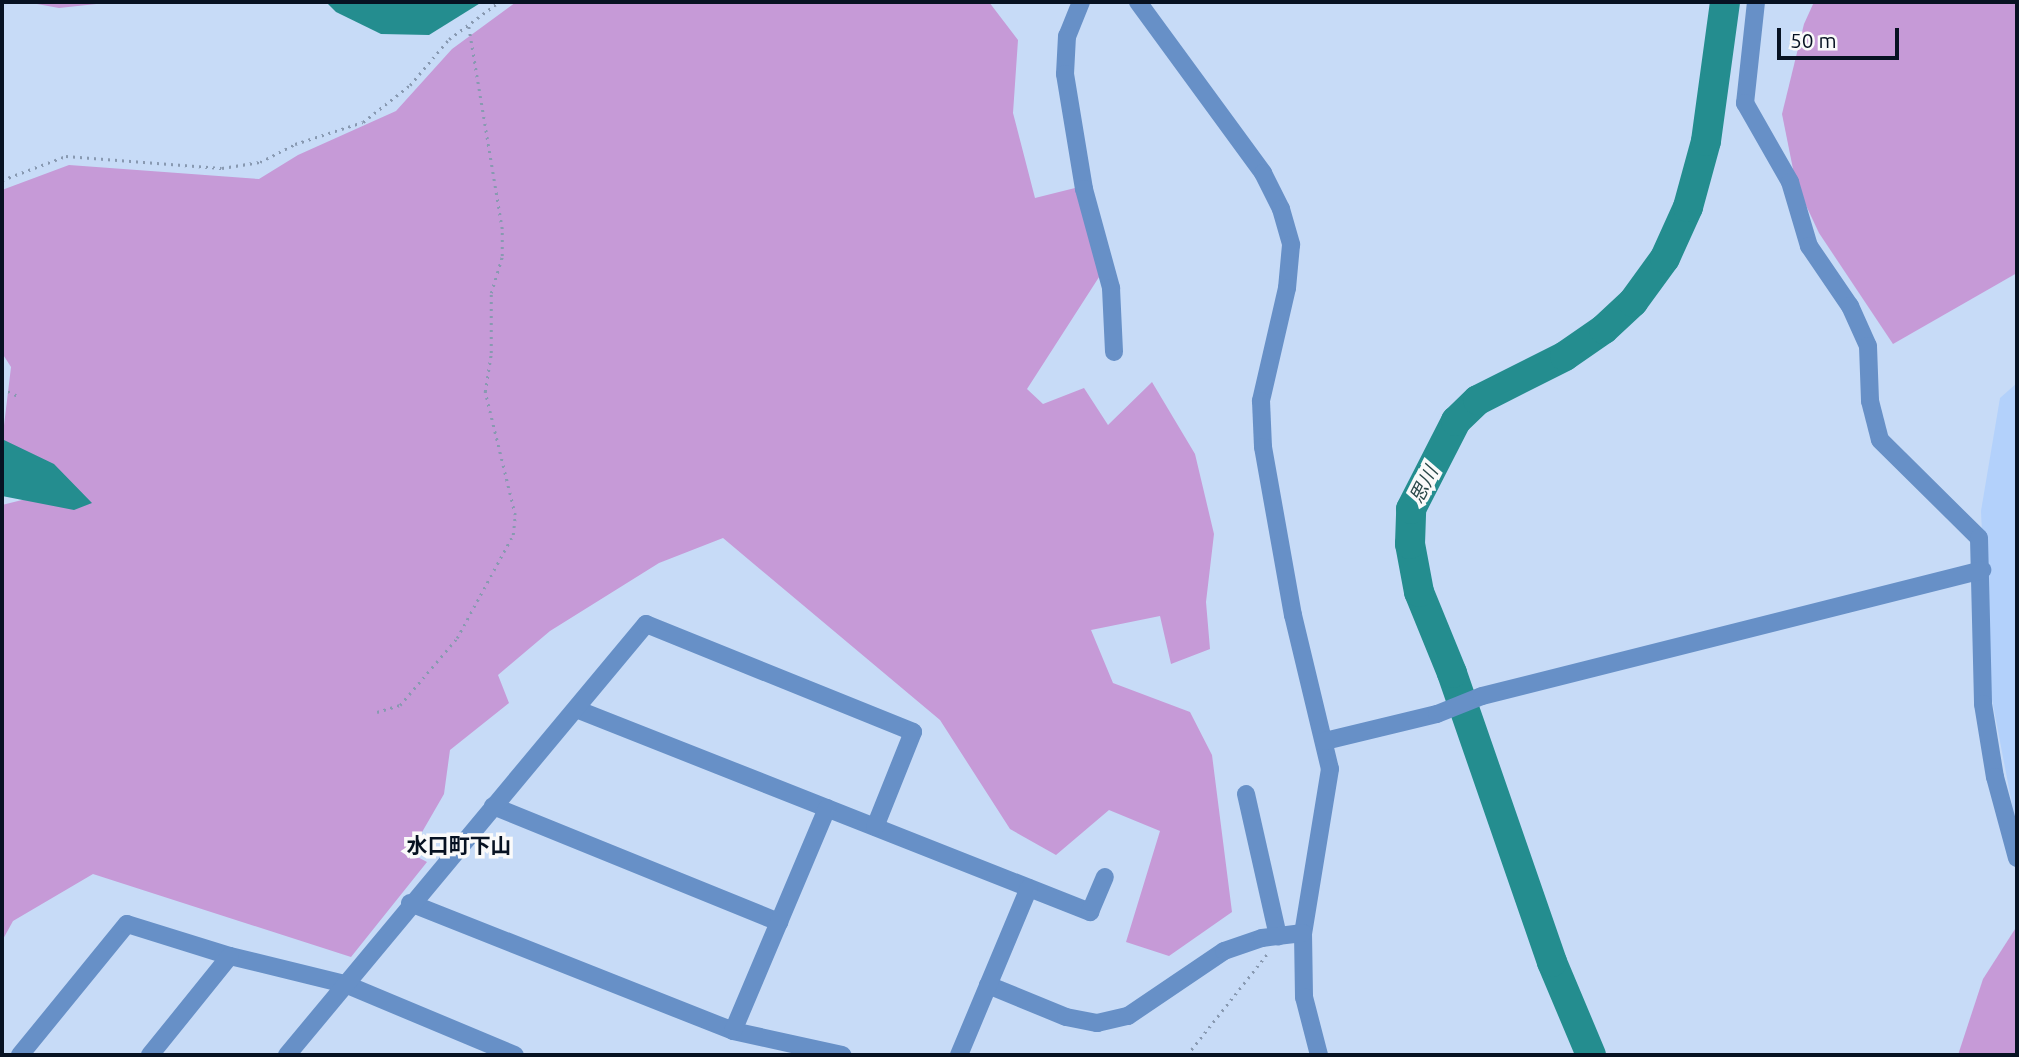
<!DOCTYPE html>
<html>
<head>
<meta charset="utf-8">
<style>
  body { margin:0 }
  #map { position:relative; width:2019px; height:1057px; overflow:hidden; background:#c7dbf7; font-family:Ubuntu,"Noto Sans JP",sans-serif }
  div>[style] { position:absolute }
  .built>* { inset:0; background:#b3d1fb }
  .green>* { inset:0; background:#c69ad7 }
  .water>* { inset:0; background:#248d8f }
  .river>* { height:30px; margin:-15px; padding:0 15px; transform-origin:15px; border-radius:15px; background:#248d8f }
  .path>* { height:2.5px; margin-top:-1.25px; transform-origin:0; background:repeating-linear-gradient(90deg,#8899b1 0 2px,transparent 0 7px) }
  .minor>* { height:18px; margin:-9px; padding:0 9px; transform-origin:9px; border-radius:9px; background:#6790c7 }
  span { translate:-50% -50%; white-space:nowrap; text-align:center; line-height:1.15; -webkit-text-stroke:7px #fafafa; paint-order:stroke }
  .water-label { font-size:19px; color:#2a4849; font-style:italic }
  .quarter-label { font-size:21px; color:#071222; font-weight:700 }
  .frame { position:absolute; inset:0; border:4px solid #071222; pointer-events:none }
  .scale { position:absolute; left:1777px; top:28px; width:122px; height:32px; box-sizing:border-box; border:4px solid #071222; border-top:0; padding-left:9px; font-size:21px; line-height:24px; white-space:nowrap; color:#071222; -webkit-text-stroke:5px #fafafa; paint-order:stroke }
</style>
</head>
<body>
<div id="map">
  <div class="built">
    <i style="clip-path:polygon(2017px 383px,2017px 830px,1989px 684px,1981px 511px,2000px 398px)"></i>
  </div>
  <div class="green">
    <i style="clip-path:polygon(26px 2px,115px 2px,59px 8px)"></i>
    <i style="clip-path:polygon(516px 2px,989px 2px,1018px 40px,1013px 113px,1035px 198px,1075px 188px,1101px 274px,1027px 389px,1043px 404px,1084px 388px,1108px 425px,1152px 382px,1195px 454px,1214px 534px,1206px 602px,1210px 649px,1171px 664px,1160px 616px,1091px 630px,1113px 683px,1190px 712px,1212px 755px,1232px 912px,1169px 956px,1126px 942px,1160px 831px,1109px 810px,1056px 855px,1010px 829px,940px 720px,723px 538px,659px 563px,550px 631px,498px 675px,509px 703px,450px 750px,444px 794px,410px 853px,427px 862px,351px 957px,93px 874px,13px 921px,2px 941px,2px 505px,58px 491px,2px 442px,11px 367px,2px 353px,2px 190px,69px 165px,259px 179px,298px 155px,396px 111px,452px 49px)"></i>
    <i style="clip-path:polygon(1814px 2px,2017px 2px,2017px 273px,1893px 344px,1819px 233px,1796px 184px,1782px 114px,1804px 24px)"></i>
    <i style="clip-path:polygon(2017px 926px,2017px 1055px,1958px 1055px,1983px 979px)"></i>
  </div>
  <div class="water">
    <i style="clip-path:polygon(326px 2px,482px 2px,429px 35px,381px 34px,336px 12px)"></i>
    <i style="clip-path:polygon(2px 418px,4px 440px,54px 464px,92px 503px,74px 510px,2px 496px)"></i>
  </div>
  <div class="river">
    <i style="left:1591px;top:1055px;width:101px;rotate:-112.8deg"></i>
    <i style="left:1552px;top:962px;width:306px;rotate:-109.1deg"></i>
    <i style="left:1452px;top:673px;width:87px;rotate:-112.2deg"></i>
    <i style="left:1419px;top:592px;width:49px;rotate:-100.6deg"></i>
    <i style="left:1410px;top:544px;width:35px;rotate:-88deg"></i>
    <i style="left:1411px;top:509px;width:99px;rotate:-62.9deg"></i>
    <i style="left:1456px;top:421px;width:30px;rotate:-44deg"></i>
    <i style="left:1478px;top:400px;width:97px;rotate:-26.8deg"></i>
    <i style="left:1565px;top:356px;width:47px;rotate:-34.7deg"></i>
    <i style="left:1604px;top:329px;width:40px;rotate:-43deg"></i>
    <i style="left:1633px;top:302px;width:54px;rotate:-54deg"></i>
    <i style="left:1665px;top:258px;width:56px;rotate:-65.7deg"></i>
    <i style="left:1688px;top:207px;width:68px;rotate:-74.7deg"></i>
    <i style="left:1706px;top:141px;width:140px;rotate:-82.2deg"></i>
  </div>
  <div class="path">
    <i style="left:2px;top:180px;width:68px;rotate:-20.6deg"></i>
    <i style="left:66px;top:156px;width:156px;rotate:4.4deg"></i>
    <i style="left:222px;top:168px;width:38px;rotate:-9deg"></i>
    <i style="left:260px;top:162px;width:39px;rotate:-27deg"></i>
    <i style="left:295px;top:144px;width:71px;rotate:-17.9deg"></i>
    <i style="left:363px;top:122px;width:60px;rotate:-38.2deg"></i>
    <i style="left:410px;top:85px;width:60px;rotate:-49.7deg"></i>
    <i style="left:449px;top:39px;width:62px;rotate:-36.5deg"></i>
    <i style="left:2px;top:388px;width:20px;rotate:27deg"></i>
    <i style="left:377px;top:712px;width:24px;rotate:-17deg"></i>
    <i style="left:400px;top:705px;width:88px;rotate:-49.6deg"></i>
    <i style="left:457px;top:638px;width:117px;rotate:-61.5deg"></i>
    <i style="left:513px;top:535px;width:20px;rotate:-84deg"></i>
    <i style="left:515px;top:515px;width:127px;rotate:-103.7deg"></i>
    <i style="left:485px;top:392px;width:39px;rotate:-81deg"></i>
    <i style="left:491px;top:353px;width:60px;rotate:-90deg"></i>
    <i style="left:491px;top:293px;width:39px;rotate:-73deg"></i>
    <i style="left:502px;top:256px;width:27px;rotate:-90deg"></i>
    <i style="left:502px;top:229px;width:208px;rotate:-99.4deg"></i>
    <i style="left:1187px;top:1055px;width:129px;rotate:-51.6deg"></i>
  </div>
  <div class="minor">
    <i style="left:1081px;top:2px;width:37px;rotate:112deg"></i>
    <i style="left:1067px;top:36px;width:38px;rotate:93deg"></i>
    <i style="left:1065px;top:74px;width:117px;rotate:80.6deg"></i>
    <i style="left:1084px;top:189px;width:103px;rotate:74.7deg"></i>
    <i style="left:1111px;top:288px;width:64px;rotate:87.3deg"></i>
    <i style="left:1138px;top:2px;width:212px;rotate:53.8deg"></i>
    <i style="left:1263px;top:173px;width:40px;rotate:63.4deg"></i>
    <i style="left:1281px;top:209px;width:37px;rotate:74deg"></i>
    <i style="left:1291px;top:245px;width:43px;rotate:95.3deg"></i>
    <i style="left:1287px;top:288px;width:116px;rotate:103deg"></i>
    <i style="left:1261px;top:401px;width:46px;rotate:87.5deg"></i>
    <i style="left:1263px;top:447px;width:171px;rotate:79.9deg"></i>
    <i style="left:1293px;top:615px;width:158px;rotate:76.5deg"></i>
    <i style="left:1330px;top:769px;width:166px;rotate:99.3deg"></i>
    <i style="left:1303px;top:933px;width:64px;rotate:89.1deg"></i>
    <i style="left:1304px;top:997px;width:60px;rotate:75.5deg"></i>
    <i style="left:1756px;top:2px;width:102px;rotate:96.2deg"></i>
    <i style="left:1745px;top:103px;width:91px;rotate:60.3deg"></i>
    <i style="left:1790px;top:182px;width:67px;rotate:73.5deg"></i>
    <i style="left:1809px;top:246px;width:73px;rotate:55.7deg"></i>
    <i style="left:1850px;top:306px;width:44px;rotate:65.8deg"></i>
    <i style="left:1868px;top:346px;width:55px;rotate:87.9deg"></i>
    <i style="left:1870px;top:401px;width:40px;rotate:75.6deg"></i>
    <i style="left:1880px;top:440px;width:139px;rotate:44.7deg"></i>
    <i style="left:1979px;top:538px;width:166px;rotate:88.6deg"></i>
    <i style="left:1983px;top:704px;width:74px;rotate:80.7deg"></i>
    <i style="left:1995px;top:777px;width:84px;rotate:74.8deg"></i>
    <i style="left:576px;top:709px;width:553px;rotate:21.55deg"></i>
    <i style="left:1090px;top:912px;width:38px;rotate:-67deg"></i>
    <i style="left:1325px;top:741px;width:115px;rotate:-13.6deg"></i>
    <i style="left:1437px;top:714px;width:48px;rotate:-21.8deg"></i>
    <i style="left:1482px;top:696px;width:516px;rotate:-14.14deg"></i>
    <i style="left:1246px;top:794px;width:146px;rotate:77.3deg"></i>
    <i style="left:493px;top:806px;width:309px;rotate:22.1deg"></i>
    <i style="left:410px;top:903px;width:347px;rotate:21.6deg"></i>
    <i style="left:733px;top:1031px;width:112px;rotate:12.4deg"></i>
    <i style="left:988px;top:985px;width:84px;rotate:22.3deg"></i>
    <i style="left:1066px;top:1017px;width:32px;rotate:11deg"></i>
    <i style="left:1097px;top:1023px;width:32px;rotate:-13deg"></i>
    <i style="left:1128px;top:1016px;width:116px;rotate:-34.1deg"></i>
    <i style="left:1224px;top:951px;width:40px;rotate:-18.9deg"></i>
    <i style="left:1262px;top:938px;width:41px;rotate:-7deg"></i>
    <i style="left:733px;top:1031px;width:242px;rotate:-67.1deg"></i>
    <i style="left:20px;top:1055px;width:169px;rotate:-50.8deg"></i>
    <i style="left:127px;top:924px;width:108px;rotate:17.3deg"></i>
    <i style="left:230px;top:956px;width:118px;rotate:13.7deg"></i>
    <i style="left:345px;top:984px;width:184px;rotate:22.7deg"></i>
    <i style="left:150px;top:1055px;width:127px;rotate:-51.1deg"></i>
    <i style="left:287px;top:1055px;width:561px;rotate:-50.21deg"></i>
    <i style="left:646px;top:624px;width:288px;rotate:22deg"></i>
    <i style="left:913px;top:732px;width:102px;rotate:111.8deg"></i>
    <i style="left:959px;top:1055px;width:181px;rotate:-67.3deg"></i>
  </div>
  <div class="water-label">
    <span style="left:1424px;top:485px;rotate:-63deg">思川</span>
  </div>
  <div class="quarter-label">
    <span style="left:459px;top:845px">水口町下山</span>
  </div>
  <div class="frame"></div>
  <div class="scale">50 m</div>
</div>
</body>
</html>
